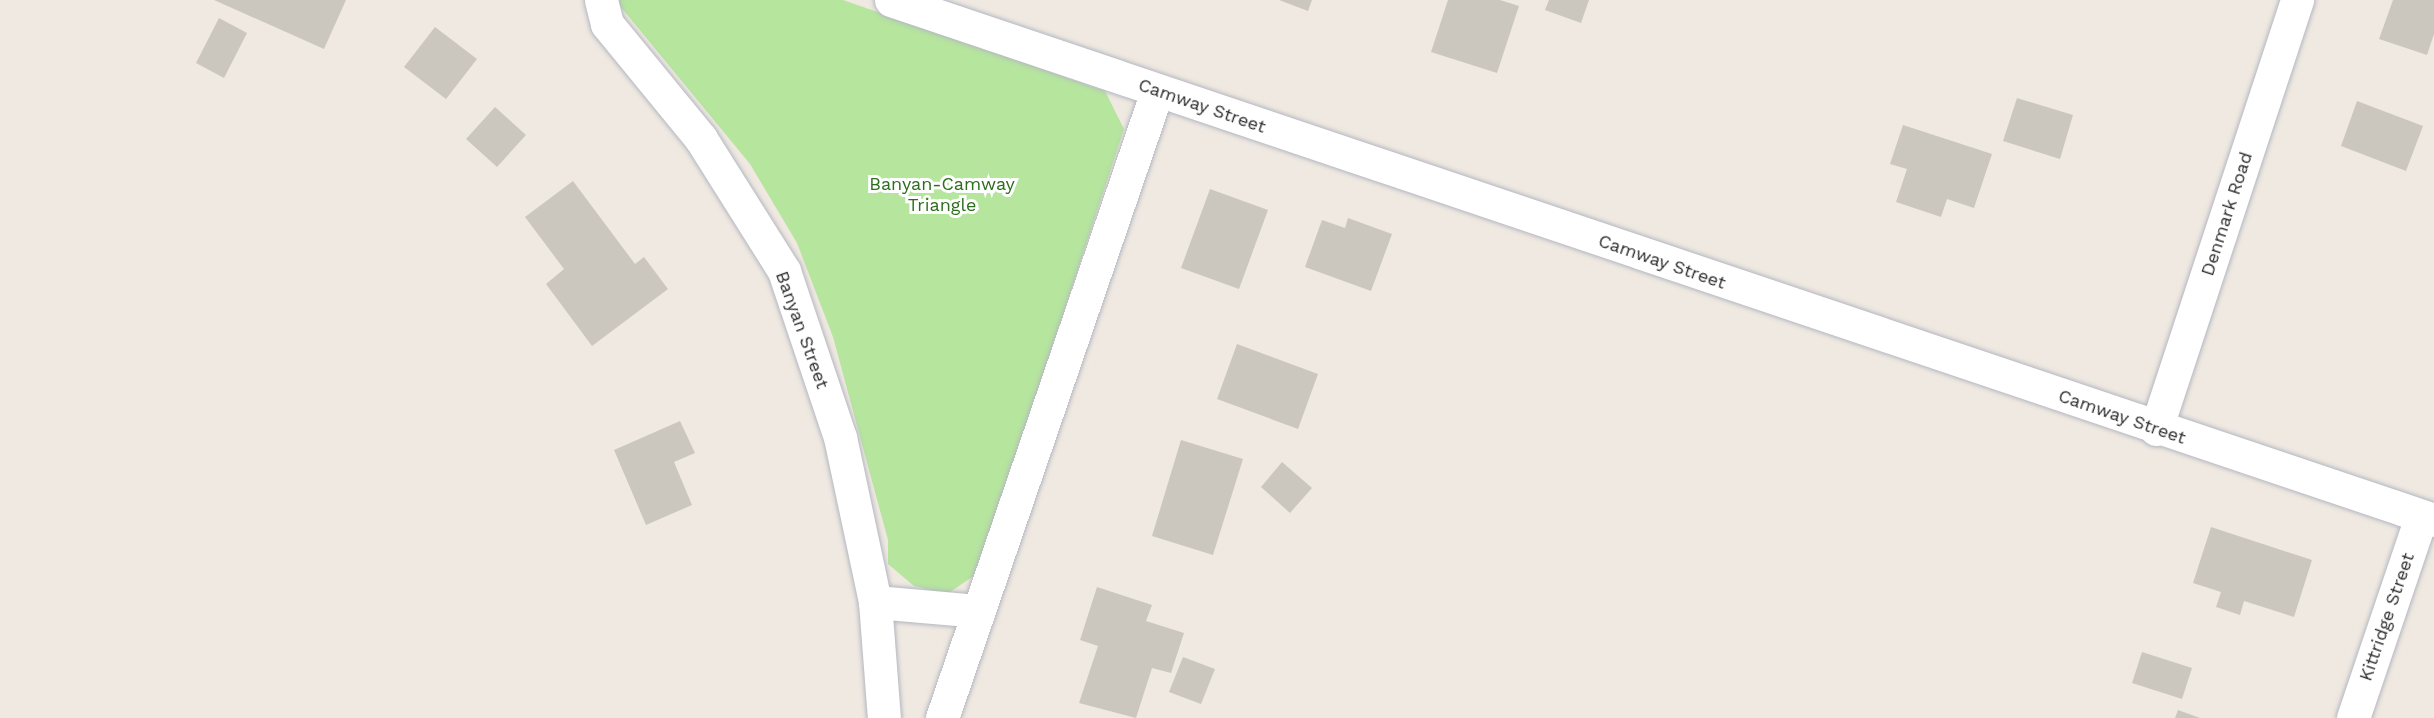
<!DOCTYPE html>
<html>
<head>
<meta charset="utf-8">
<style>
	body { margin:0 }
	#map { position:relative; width:2434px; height:718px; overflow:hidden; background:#efe9e1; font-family:"Work Sans",sans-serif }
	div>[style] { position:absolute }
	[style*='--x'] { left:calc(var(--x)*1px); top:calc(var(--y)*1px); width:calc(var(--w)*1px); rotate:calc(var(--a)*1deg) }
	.green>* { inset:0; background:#b6e59e }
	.building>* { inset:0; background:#cbc7bf }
	.roads { filter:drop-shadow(0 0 2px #b4b7c1) drop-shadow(0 0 2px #b4b7c1) }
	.minor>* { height:33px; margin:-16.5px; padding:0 16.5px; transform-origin:16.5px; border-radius:16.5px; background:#fff }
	span { translate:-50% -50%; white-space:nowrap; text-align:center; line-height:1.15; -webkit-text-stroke:6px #fff; paint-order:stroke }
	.street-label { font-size:18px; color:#2e2e2e }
	.park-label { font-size:18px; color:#2c6e1b }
</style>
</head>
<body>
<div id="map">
	<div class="green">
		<i style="clip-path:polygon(615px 0,843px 0,1105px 91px,1124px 129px,978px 573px,947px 594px,914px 586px,888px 564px,888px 540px,833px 337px,797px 243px,750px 164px)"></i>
	</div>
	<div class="building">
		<i style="clip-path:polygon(214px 0,346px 0,324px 49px)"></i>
		<i style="clip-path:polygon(1279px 0,1312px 0,1308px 11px)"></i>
		<i style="clip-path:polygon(1448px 0,1500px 0,1519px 6px,1497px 73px,1431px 52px)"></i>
		<i style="clip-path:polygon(1549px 0,1589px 0,1581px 23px,1545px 10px)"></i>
		<i style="clip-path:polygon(2393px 0,2434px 0,2434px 34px,2427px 55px,2379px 39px)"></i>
		<i style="clip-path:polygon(219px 18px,247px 33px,224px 78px,196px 63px)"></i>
		<i style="clip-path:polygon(435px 27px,477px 59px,446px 99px,404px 67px)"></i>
		<i style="clip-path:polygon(2017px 98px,2073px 115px,2060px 159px,2003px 141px)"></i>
		<i style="clip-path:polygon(2357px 101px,2423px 126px,2406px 171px,2341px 146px)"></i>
		<i style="clip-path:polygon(495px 107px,526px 135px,497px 167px,466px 139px)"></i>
		<i style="clip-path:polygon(1903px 125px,1992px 154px,1974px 208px,1947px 199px,1941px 217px,1896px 202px,1907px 169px,1890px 164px)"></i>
		<i style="clip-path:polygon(573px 181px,635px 264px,644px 257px,668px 289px,592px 346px,546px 284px,564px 269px,525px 217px)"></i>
		<i style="clip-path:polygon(1210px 189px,1268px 210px,1239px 289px,1181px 268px)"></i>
		<i style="clip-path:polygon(1348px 218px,1392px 234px,1371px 291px,1305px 267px,1322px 220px,1345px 228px)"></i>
		<i style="clip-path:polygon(1237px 344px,1318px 374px,1298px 429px,1217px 399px)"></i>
		<i style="clip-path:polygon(680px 421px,695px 453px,674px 462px,692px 505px,646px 525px,614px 450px)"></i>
		<i style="clip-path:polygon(1181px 440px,1243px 459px,1213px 555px,1152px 536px)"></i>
		<i style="clip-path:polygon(1282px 462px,1312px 488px,1290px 513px,1261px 487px)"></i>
		<i style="clip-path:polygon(2211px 527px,2312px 560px,2294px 617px,2244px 601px,2240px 615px,2216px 607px,2221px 592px,2193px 583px)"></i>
		<i style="clip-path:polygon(1097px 587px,1152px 605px,1146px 621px,1184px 633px,1171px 673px,1152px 668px,1136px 718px,1079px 703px,1098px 646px,1080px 640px)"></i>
		<i style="clip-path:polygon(2142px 652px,2192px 668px,2182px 699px,2132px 683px)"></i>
		<i style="clip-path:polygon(1183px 657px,1215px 669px,1201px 704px,1169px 692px)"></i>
		<i style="clip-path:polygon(2178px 710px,2200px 718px,2175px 718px)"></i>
	</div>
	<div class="roads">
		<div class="minor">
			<i style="--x:601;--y:0;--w:25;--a:76"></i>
			<i style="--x:607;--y:24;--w:149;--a:50.7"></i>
			<i style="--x:701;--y:139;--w:156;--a:57.8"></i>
			<i style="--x:784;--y:271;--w:175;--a:71.4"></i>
			<i style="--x:840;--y:437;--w:169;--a:78"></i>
			<i style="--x:875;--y:602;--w:116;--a:85.6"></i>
			<i style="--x:891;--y:0;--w:1628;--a:18.62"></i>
			<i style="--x:2156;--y:429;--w:452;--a:-71.8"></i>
			<i style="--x:875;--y:602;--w:103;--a:5"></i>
			<i style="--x:942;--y:718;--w:663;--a:-71.07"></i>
			<i style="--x:2353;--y:718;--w:212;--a:-71.3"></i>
		</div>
	</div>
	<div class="street-label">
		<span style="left:1202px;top:106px;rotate:19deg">Camway Street</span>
		<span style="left:2227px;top:214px;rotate:-72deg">Denmark Road</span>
		<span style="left:1662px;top:262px;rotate:19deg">Camway Street</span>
		<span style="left:802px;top:330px;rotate:70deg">Banyan Street</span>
		<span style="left:2122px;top:417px;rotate:19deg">Camway Street</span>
		<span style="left:2387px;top:617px;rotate:-71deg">Kittridge Street</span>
	</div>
	<div class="park-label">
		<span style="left:942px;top:195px">Banyan-Camway<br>Triangle</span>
	</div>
</div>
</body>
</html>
